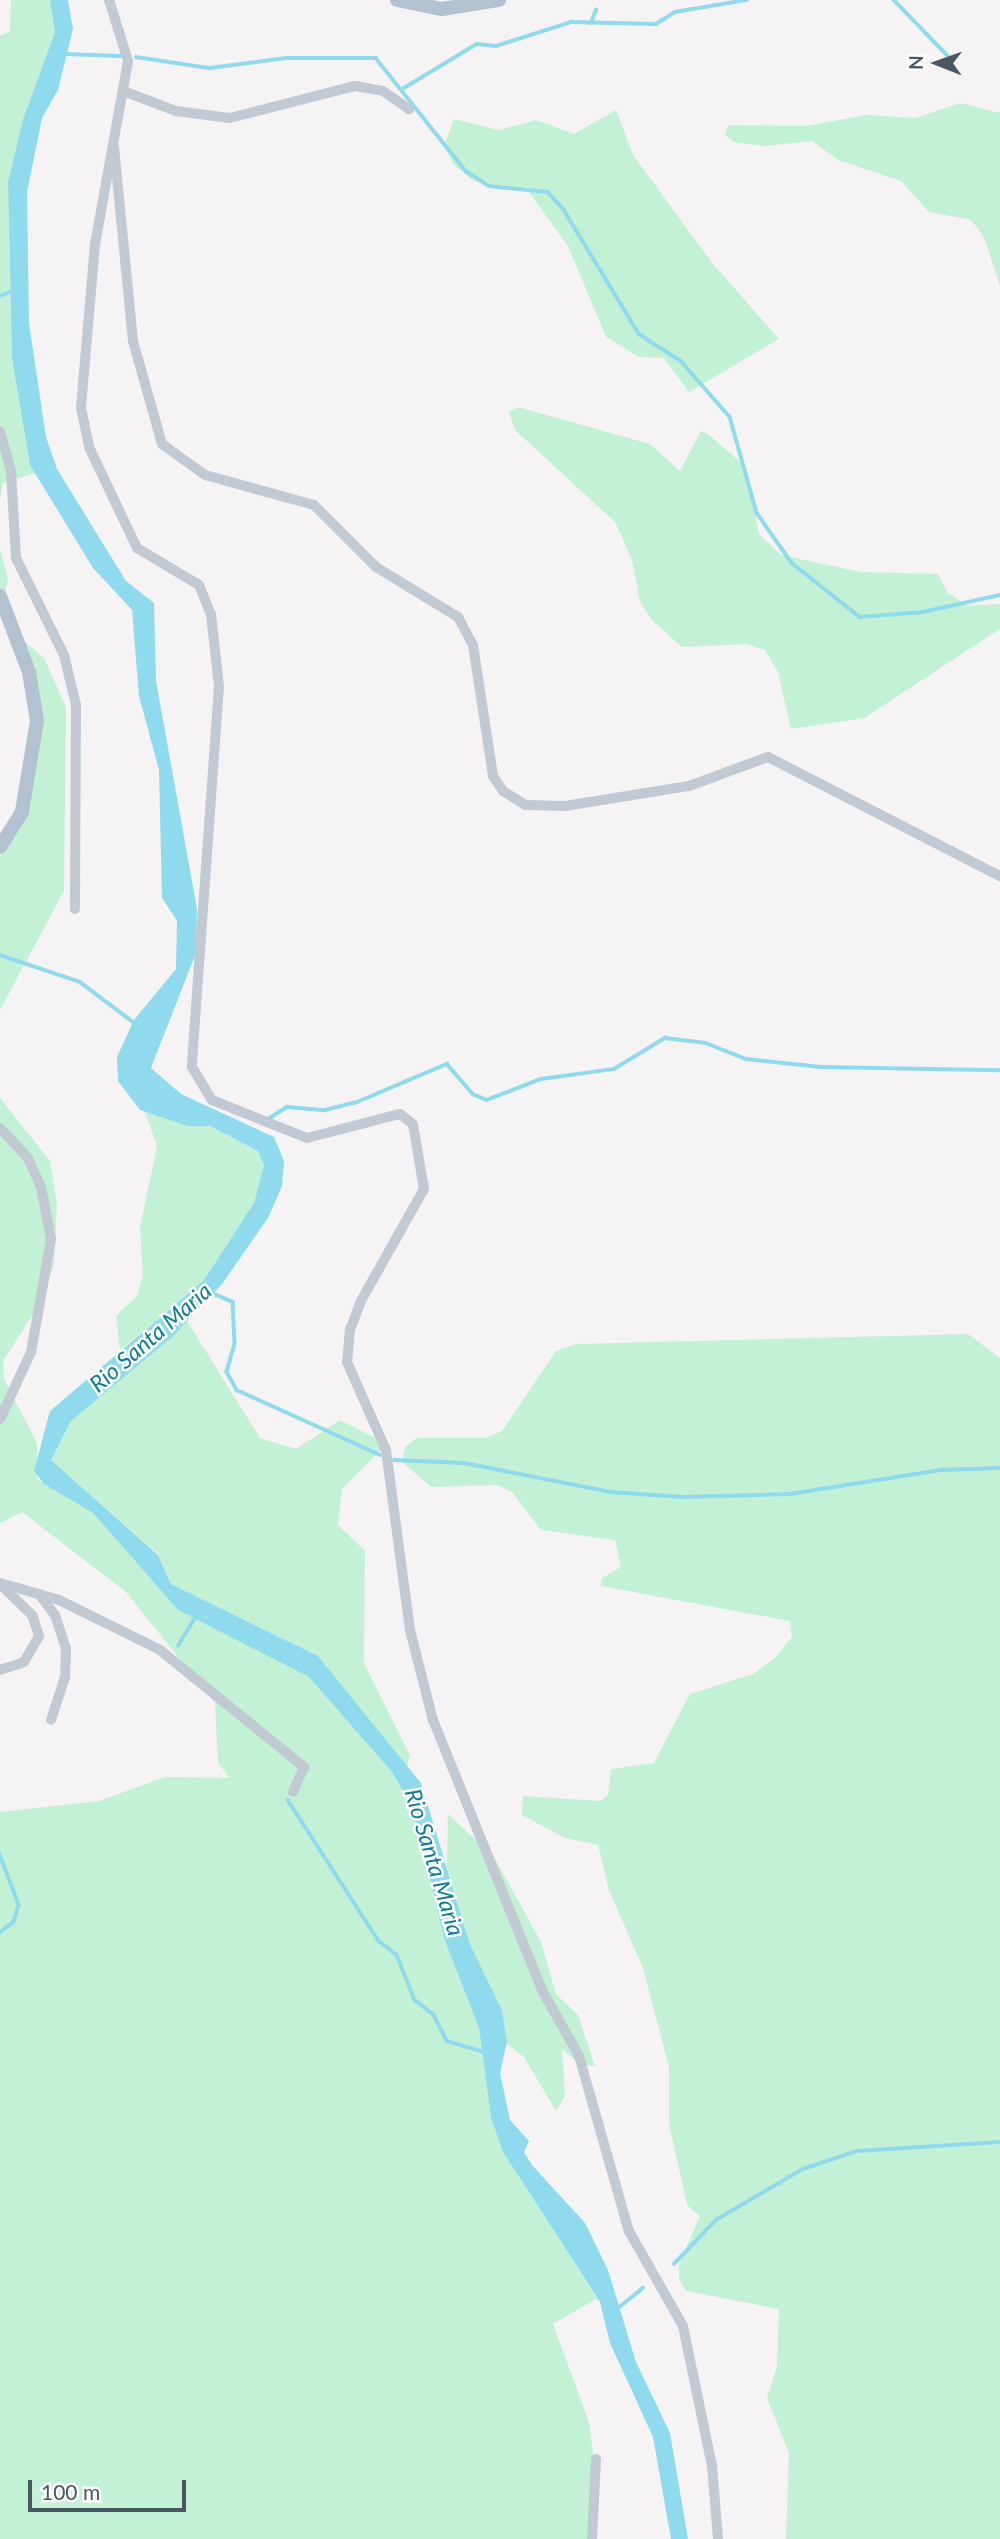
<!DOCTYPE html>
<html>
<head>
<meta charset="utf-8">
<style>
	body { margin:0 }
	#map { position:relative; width:1000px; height:2539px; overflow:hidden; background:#f5f3f3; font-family:Lato,sans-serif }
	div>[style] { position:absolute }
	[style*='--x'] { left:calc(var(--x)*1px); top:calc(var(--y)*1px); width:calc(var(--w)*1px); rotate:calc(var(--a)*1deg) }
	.green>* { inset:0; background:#c3f1d5 }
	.water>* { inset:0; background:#90daee }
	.stream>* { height:3.5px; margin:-1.75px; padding:0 1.75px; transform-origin:1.75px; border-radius:1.75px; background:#90daee }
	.minor>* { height:10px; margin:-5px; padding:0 5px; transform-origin:5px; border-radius:5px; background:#c1cad2 }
	.major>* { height:14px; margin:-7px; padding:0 7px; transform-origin:7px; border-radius:7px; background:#b3c2d1 }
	span { translate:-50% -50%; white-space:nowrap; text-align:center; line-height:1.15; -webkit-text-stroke:5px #fff; paint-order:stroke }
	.water-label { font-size:23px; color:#0c7c9b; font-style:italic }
	.north { position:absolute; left:902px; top:28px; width:70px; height:70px; -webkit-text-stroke:5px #fff; paint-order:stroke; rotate:271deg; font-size:19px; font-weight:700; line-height:28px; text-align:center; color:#4a5661 }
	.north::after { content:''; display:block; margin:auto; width:24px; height:32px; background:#4a5661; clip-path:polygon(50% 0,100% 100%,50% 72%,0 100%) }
	.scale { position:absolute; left:28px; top:2480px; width:158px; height:32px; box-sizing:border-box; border:4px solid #4a5661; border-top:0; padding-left:9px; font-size:21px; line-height:24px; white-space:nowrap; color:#4a5661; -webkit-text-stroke:5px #fff; paint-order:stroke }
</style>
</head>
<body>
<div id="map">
	<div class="green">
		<i style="clip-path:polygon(11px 0,50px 0,56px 29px,23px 119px,8px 182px,12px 358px,35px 473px,3px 483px,0 498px,0 36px,10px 31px)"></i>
		<i style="clip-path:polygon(960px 103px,1000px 113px,1000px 286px,984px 237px,971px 220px,929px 212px,901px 181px,838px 160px,812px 141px,765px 146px,733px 142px,725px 135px,728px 125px,806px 126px,867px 115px,915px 118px)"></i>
		<i style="clip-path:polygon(616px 110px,633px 155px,713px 264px,779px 339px,689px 392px,664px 358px,639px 357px,606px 337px,568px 246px,528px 191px,474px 181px,453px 164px,444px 146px,454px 119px,499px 130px,536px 120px,574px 134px)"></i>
		<i style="clip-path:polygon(518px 407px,650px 444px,680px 471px,701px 431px,709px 435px,746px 467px,759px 534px,781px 555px,861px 572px,938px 574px,948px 593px,969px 606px,1000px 604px,1000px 629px,864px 718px,791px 729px,778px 672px,765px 650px,747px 644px,682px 647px,652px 620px,640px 602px,632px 560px,615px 522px,515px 430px,509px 412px)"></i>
		<i style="clip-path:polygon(0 548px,8px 580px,3px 601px,25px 642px,44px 658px,66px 707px,64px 891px,0 1010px,0 856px,30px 801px,41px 732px,0 607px)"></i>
		<i style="clip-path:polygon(0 1098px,50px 1161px,57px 1204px,54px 1265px,41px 1302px,3px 1361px,4px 1379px,37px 1443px,37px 1479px,93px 1513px,178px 1610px,310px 1677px,392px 1772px,411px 1804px,445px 1941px,479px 2028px,491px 2118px,503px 2152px,600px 2303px,596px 2299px,553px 2324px,589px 2422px,594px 2462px,587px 2539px,0 2539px,0 1812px,99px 1801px,165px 1777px,230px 1778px,218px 1763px,215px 1703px,126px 1592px,22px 1512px,0 1523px)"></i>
		<i style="clip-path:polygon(145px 1112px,210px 1126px,258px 1151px,264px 1165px,254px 1203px,204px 1280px,120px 1350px,116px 1316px,137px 1296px,143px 1275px,140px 1228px,157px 1146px)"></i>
		<i style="clip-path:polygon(187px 1321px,260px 1438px,296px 1449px,340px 1420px,387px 1444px,342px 1489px,338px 1525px,365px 1551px,364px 1663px,410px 1756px,407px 1766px,318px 1656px,171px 1584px,158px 1554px,51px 1460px,71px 1421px)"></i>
		<i style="clip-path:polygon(968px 1334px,1000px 1358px,1000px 2539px,786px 2539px,789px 2453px,767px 2398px,777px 2366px,779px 2309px,686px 2291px,679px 2279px,679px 2264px,700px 2216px,687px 2205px,669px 2124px,669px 2067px,643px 1968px,609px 1890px,598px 1845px,565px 1838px,522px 1815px,523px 1796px,601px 1801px,608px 1795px,611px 1769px,654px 1763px,690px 1694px,753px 1674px,775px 1658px,792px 1637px,790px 1621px,601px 1586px,602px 1578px,621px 1567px,615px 1540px,541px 1530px,512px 1492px,497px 1485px,431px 1487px,402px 1462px,405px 1447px,417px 1438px,485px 1438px,502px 1431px,556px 1351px,576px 1344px)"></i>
		<i style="clip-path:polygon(448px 1814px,494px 1857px,541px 1942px,556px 1994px,578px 2015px,595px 2066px,581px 2065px,562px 2049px,565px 2096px,556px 2111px,524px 2057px,507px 2044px,502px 2010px,470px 1944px,447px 1866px)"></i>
	</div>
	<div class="water">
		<i style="clip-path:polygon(50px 0,68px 0,73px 29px,58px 90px,42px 118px,27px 192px,29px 323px,46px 437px,57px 469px,126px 581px,154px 603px,156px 681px,197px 909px,196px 953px,151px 1068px,181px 1094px,274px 1137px,284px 1161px,282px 1186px,268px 1218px,222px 1284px,171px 1338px,71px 1421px,51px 1460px,158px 1555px,171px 1584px,318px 1656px,421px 1783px,470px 1944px,502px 2010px,507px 2042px,500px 2073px,510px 2120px,529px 2141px,524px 2152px,532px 2165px,585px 2223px,608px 2270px,636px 2362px,670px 2433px,688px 2539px,671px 2539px,653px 2437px,610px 2343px,600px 2302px,503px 2152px,491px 2118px,479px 2028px,445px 1941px,411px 1804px,392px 1772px,309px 1677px,178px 1610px,93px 1513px,44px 1484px,34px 1471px,50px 1411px,204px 1280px,254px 1203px,264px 1165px,258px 1151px,210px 1126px,188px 1126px,140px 1110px,118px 1081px,117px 1057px,134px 1020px,176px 969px,177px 921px,162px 898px,159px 770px,139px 696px,132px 610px,93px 568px,30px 465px,12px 358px,8px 182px,23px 119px,55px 32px)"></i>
	</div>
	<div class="stream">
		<i style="--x:894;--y:0;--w:79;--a:46"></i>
		<i style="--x:591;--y:23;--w:14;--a:-69"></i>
		<i style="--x:66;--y:54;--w:54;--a:2.1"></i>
		<i style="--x:136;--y:57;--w:75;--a:8.5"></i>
		<i style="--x:210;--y:68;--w:77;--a:-7.5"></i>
		<i style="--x:286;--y:58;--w:90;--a:0"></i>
		<i style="--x:376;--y:58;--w:144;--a:51.5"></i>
		<i style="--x:466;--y:171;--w:27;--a:33"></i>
		<i style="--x:489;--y:186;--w:59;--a:5.8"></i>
		<i style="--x:548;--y:192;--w:24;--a:48"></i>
		<i style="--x:564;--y:210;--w:145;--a:58.8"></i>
		<i style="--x:639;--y:334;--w:50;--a:32.7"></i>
		<i style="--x:681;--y:361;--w:74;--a:48.8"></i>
		<i style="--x:730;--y:417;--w:100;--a:74.3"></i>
		<i style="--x:757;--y:513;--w:61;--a:55"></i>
		<i style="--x:792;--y:563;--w:87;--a:38.5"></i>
		<i style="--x:860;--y:617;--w:63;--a:-4.5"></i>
		<i style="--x:923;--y:612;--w:79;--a:-12.4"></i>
		<i style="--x:404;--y:88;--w:85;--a:-31.1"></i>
		<i style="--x:477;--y:44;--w:19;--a:6"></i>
		<i style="--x:496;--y:46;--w:79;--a:-17.7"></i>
		<i style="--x:571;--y:22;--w:85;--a:1.3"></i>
		<i style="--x:656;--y:24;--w:22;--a:-32"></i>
		<i style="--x:675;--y:12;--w:73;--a:-9.5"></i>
		<i style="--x:0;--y:296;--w:12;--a:-20"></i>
		<i style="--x:0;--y:955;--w:84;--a:18.6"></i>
		<i style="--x:80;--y:982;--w:70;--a:36.9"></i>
		<i style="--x:268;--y:1119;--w:22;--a:-32"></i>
		<i style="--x:287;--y:1107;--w:38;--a:5"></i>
		<i style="--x:325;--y:1110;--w:33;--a:-14"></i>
		<i style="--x:357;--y:1102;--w:98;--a:-22.9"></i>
		<i style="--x:447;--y:1064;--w:40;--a:49"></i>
		<i style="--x:473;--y:1094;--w:15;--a:23"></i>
		<i style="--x:487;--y:1100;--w:58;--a:-21.3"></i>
		<i style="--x:541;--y:1079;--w:74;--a:-7.8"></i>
		<i style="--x:614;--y:1069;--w:60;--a:-31.3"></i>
		<i style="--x:665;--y:1038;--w:41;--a:7"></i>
		<i style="--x:706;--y:1043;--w:43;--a:21.8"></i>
		<i style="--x:746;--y:1059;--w:75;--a:6.1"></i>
		<i style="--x:821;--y:1067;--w:179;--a:1"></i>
		<i style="--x:212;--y:1293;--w:23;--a:23"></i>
		<i style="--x:233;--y:1302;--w:42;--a:87.3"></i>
		<i style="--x:235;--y:1344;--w:29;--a:106"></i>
		<i style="--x:227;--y:1372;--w:21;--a:61"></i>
		<i style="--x:237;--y:1390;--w:157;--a:24.4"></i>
		<i style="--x:394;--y:1460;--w:70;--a:2.5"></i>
		<i style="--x:464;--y:1463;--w:149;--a:11.2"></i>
		<i style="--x:610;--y:1492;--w:73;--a:3.9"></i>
		<i style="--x:683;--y:1497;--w:107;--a:-1.6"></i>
		<i style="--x:790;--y:1494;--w:154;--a:-9"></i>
		<i style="--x:942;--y:1470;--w:58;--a:-2"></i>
		<i style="--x:178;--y:1646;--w:33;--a:-59"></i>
		<i style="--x:288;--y:1800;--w:168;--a:57.2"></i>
		<i style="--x:379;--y:1941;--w:23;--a:38"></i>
		<i style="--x:397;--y:1955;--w:48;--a:68.2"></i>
		<i style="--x:415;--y:2000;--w:24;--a:38"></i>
		<i style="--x:434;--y:2015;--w:29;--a:63"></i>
		<i style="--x:447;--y:2041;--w:43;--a:16.3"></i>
		<i style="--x:0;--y:1854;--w:54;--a:69.6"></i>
		<i style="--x:19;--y:1905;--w:18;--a:106"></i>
		<i style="--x:14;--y:1922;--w:18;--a:142"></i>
		<i style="--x:674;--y:2264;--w:61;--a:-46.3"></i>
		<i style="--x:716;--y:2220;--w:101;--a:-30.4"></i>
		<i style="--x:803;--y:2169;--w:57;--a:-18.4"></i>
		<i style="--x:857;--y:2151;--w:143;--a:-3.6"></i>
		<i style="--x:617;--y:2309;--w:33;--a:-39"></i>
	</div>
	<div class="minor">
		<i style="--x:109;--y:0;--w:64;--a:72.7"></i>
		<i style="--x:128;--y:61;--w:186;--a:100.2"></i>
		<i style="--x:95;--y:244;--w:165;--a:94.9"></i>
		<i style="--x:81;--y:408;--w:40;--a:78"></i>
		<i style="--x:89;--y:447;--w:112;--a:64.6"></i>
		<i style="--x:137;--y:548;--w:72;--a:30.8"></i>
		<i style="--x:199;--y:585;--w:31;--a:68"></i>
		<i style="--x:211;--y:614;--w:72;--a:83.7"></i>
		<i style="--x:219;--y:686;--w:382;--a:94.1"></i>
		<i style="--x:192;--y:1067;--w:39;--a:59"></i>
		<i style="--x:212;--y:1100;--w:102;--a:21.8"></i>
		<i style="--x:307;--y:1138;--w:96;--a:-14.5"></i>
		<i style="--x:400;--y:1114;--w:16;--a:38"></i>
		<i style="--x:413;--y:1124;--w:66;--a:80.4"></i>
		<i style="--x:424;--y:1189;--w:129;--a:119.4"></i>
		<i style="--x:361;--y:1301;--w:30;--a:111"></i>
		<i style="--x:350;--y:1329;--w:33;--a:95"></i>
		<i style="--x:347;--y:1362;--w:96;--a:66.1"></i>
		<i style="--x:386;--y:1450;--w:182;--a:82.4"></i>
		<i style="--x:410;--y:1630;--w:93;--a:75.7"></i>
		<i style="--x:433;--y:1720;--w:293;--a:68"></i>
		<i style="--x:543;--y:1992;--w:73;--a:60.6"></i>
		<i style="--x:579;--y:2056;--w:182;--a:74.1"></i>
		<i style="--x:629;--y:2231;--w:109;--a:60.4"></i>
		<i style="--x:683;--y:2326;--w:143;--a:78.3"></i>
		<i style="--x:712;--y:2466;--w:73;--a:85.3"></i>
		<i style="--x:126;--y:92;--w:53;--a:20.8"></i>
		<i style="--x:176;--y:111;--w:54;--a:7.4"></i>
		<i style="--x:230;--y:118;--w:129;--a:-14.4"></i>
		<i style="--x:355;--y:86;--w:28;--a:10"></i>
		<i style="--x:383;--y:91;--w:32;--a:35"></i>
		<i style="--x:114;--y:147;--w:195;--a:84.4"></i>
		<i style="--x:133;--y:341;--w:107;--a:74.3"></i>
		<i style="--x:162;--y:444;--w:53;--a:35.8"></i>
		<i style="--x:205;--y:475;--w:113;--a:15.4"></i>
		<i style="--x:314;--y:505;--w:88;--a:45"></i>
		<i style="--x:376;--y:567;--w:96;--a:31.4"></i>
		<i style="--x:458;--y:617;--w:32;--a:62"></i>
		<i style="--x:473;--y:645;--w:133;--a:81.3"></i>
		<i style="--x:493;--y:776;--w:18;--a:56"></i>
		<i style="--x:503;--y:791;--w:26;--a:32"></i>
		<i style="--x:525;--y:805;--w:40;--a:1.4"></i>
		<i style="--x:565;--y:806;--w:126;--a:-9.2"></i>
		<i style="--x:689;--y:786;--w:84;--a:-20.2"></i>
		<i style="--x:768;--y:757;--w:261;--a:27.2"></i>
		<i style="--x:0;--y:431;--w:41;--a:74.6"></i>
		<i style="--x:11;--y:471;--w:87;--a:86.7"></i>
		<i style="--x:16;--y:558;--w:108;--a:63.7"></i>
		<i style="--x:64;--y:655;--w:51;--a:76.5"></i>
		<i style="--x:76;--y:705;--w:204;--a:90.3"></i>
		<i style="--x:0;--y:1128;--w:41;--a:47"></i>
		<i style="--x:28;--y:1158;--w:32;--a:66"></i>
		<i style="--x:41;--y:1187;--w:53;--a:79.1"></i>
		<i style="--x:51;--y:1239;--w:115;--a:100"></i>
		<i style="--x:31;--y:1352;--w:74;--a:114.8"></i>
		<i style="--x:0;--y:1583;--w:61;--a:16.1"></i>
		<i style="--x:59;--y:1600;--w:113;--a:26.3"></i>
		<i style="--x:160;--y:1650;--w:186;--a:39.1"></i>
		<i style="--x:304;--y:1767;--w:27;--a:114"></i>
		<i style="--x:39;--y:1594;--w:26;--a:53"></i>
		<i style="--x:55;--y:1615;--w:36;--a:72"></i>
		<i style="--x:66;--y:1649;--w:28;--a:92"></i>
		<i style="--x:65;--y:1677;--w:45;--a:108"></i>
		<i style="--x:0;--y:1670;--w:25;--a:-18"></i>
		<i style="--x:24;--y:1662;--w:30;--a:-60"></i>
		<i style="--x:39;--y:1636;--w:22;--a:-108"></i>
		<i style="--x:32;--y:1615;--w:45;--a:-135.9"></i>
		<i style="--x:592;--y:2539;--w:80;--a:-87.1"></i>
	</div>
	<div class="major">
		<i style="--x:397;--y:0;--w:46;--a:11.3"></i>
		<i style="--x:442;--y:9;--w:58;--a:-9"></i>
		<i style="--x:0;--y:596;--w:81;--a:69.1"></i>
		<i style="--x:29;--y:672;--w:50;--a:80.7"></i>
		<i style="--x:37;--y:721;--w:92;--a:99.4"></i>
		<i style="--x:22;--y:812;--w:41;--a:122.2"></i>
	</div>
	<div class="water-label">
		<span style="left:150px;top:1337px;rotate:-41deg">Rio Santa Maria</span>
		<span style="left:435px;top:1862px;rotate:73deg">Rio Santa Maria</span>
	</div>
	<div class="north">N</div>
	<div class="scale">100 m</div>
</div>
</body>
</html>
